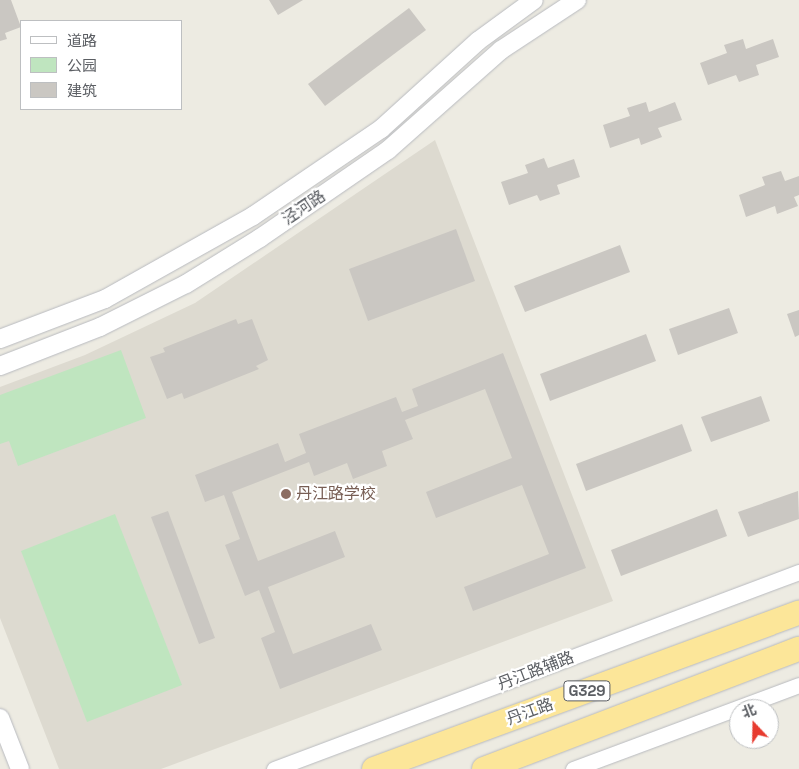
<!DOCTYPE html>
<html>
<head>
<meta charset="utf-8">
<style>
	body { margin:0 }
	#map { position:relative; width:799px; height:769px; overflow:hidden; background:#edebe2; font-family:"Space Grotesk","Noto Sans SC",sans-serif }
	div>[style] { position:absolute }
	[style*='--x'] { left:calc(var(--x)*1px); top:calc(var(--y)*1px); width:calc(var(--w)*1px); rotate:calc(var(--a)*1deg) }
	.education>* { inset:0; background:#dddad0 }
	.green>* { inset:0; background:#bfe5bf }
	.building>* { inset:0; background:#cac7c2 }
	.roads { filter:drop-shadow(0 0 1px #b8babf) drop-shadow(0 0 1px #b8babf) }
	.minor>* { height:15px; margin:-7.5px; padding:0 7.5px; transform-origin:7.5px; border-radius:7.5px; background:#fff }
	.tertiary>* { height:18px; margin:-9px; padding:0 9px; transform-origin:9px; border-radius:9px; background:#fff }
	.trunk>* { height:24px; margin:-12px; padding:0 12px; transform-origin:12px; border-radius:12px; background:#fce699 }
	.dots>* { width:14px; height:14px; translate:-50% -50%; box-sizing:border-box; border:2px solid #fff; border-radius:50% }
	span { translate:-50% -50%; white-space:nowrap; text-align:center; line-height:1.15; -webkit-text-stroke:4.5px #fff; paint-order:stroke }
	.shield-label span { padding:1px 4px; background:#fff; border:1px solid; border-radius:4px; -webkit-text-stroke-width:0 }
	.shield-label { font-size:15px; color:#5b5e63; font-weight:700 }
	.street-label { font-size:16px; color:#5b5e63 }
	.education-label { font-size:16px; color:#785e54 }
	.left { translate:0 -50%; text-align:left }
	.legend { position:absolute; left:20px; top:20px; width:162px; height:90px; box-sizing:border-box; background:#fff; border:1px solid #bdbfc1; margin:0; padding:6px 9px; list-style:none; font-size:15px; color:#5b5e63 }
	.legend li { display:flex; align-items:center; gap:10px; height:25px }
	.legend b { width:25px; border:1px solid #bdbfc1 }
	.north { position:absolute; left:729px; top:699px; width:50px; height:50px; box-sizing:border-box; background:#fff; border:1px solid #bdbfc1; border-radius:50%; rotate:339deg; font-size:14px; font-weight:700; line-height:20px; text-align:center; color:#5b5e63 }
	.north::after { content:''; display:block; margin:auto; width:18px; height:22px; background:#e73b2f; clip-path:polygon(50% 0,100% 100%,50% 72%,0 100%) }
</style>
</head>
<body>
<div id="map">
	<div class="education">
		<i style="clip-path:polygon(435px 140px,613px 601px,161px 769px,59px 769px,0 618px,0 387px,85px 355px,195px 303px)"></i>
	</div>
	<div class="green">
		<i style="clip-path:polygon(121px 350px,146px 418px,18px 466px,9px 441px,0 444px,0 395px)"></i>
		<i style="clip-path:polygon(115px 514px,182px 685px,87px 722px,21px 551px)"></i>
	</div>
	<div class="building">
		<i style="clip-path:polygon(0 0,11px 0,21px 27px,5px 33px,7px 39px,0 41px)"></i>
		<i style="clip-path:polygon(269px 0,303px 0,278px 15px)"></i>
		<i style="clip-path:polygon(409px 8px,426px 30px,325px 106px,308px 84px)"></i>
		<i style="clip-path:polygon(743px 39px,746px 49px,773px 39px,779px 57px,756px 65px,759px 75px,739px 82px,736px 75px,708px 85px,700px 63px,727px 53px,724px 45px)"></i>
		<i style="clip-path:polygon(646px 102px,649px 112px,675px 102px,682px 120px,658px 128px,662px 137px,641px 145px,639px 138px,610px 148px,603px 125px,630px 116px,627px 108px)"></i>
		<i style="clip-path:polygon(544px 158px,548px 168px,574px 159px,580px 177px,557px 185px,560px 194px,540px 201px,537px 195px,509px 205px,501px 182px,528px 173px,525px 165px)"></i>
		<i style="clip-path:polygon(781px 171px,785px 181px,799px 176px,799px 195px,794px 197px,798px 206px,777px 214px,775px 206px,746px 217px,739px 195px,765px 185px,762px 177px)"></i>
		<i style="clip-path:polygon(456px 229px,475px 281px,368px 321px,349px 269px)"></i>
		<i style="clip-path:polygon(620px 245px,630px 272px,525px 312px,514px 286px)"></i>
		<i style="clip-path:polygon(729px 308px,738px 333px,678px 355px,669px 329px)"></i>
		<i style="clip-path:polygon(799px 310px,799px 335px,795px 337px,787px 314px)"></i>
		<i style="clip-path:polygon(236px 319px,238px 324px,252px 319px,268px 360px,256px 366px,259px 369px,184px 399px,182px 393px,167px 399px,150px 357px,165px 352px,163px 348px)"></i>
		<i style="clip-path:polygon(646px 334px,656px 361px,550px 401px,540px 374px)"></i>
		<i style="clip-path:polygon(503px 353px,586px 568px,473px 611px,464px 587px,549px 554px,522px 485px,436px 518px,426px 492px,512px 458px,485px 389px,405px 420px,413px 439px,382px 451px,387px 466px,353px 479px,347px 463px,314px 476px,309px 462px,232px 492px,258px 561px,335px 531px,345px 557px,268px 587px,293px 654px,371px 624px,382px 650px,280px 689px,261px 638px,275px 632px,259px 590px,245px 596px,225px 545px,240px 539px,224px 495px,205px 502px,195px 475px,278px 443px,285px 462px,306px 453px,299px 434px,396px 397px,402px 412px,418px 406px,412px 389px)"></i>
		<i style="clip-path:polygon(761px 396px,770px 421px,711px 442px,701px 417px)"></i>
		<i style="clip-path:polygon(682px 424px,692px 451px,586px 491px,576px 464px)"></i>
		<i style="clip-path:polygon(798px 491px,799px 519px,748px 537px,738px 512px)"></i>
		<i style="clip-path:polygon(717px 509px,727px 536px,621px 576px,611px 550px)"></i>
		<i style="clip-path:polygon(168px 511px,215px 638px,199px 644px,151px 517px)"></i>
	</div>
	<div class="roads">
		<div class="minor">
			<i style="--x:274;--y:769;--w:561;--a:-20.57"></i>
			<i style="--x:573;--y:769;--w:241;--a:-20.4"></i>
		</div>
		<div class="tertiary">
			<i style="--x:0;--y:339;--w:112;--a:-20.9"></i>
			<i style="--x:105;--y:299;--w:170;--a:-29.3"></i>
			<i style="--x:253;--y:216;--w:155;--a:-34.2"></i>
			<i style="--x:381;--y:129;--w:131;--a:-42.2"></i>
			<i style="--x:478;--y:41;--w:69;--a:-36.2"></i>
			<i style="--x:0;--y:366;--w:107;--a:-21.3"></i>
			<i style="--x:100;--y:327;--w:96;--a:-26.6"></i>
			<i style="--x:186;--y:284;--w:87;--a:-31.9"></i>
			<i style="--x:260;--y:238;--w:155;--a:-34.5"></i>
			<i style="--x:388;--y:150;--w:151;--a:-41.5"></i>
			<i style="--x:501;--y:50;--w:91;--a:-33.3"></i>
			<i style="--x:0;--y:718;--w:55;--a:68.6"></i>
		</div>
		<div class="trunk">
			<i style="--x:374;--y:769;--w:453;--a:-20.2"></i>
			<i style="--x:484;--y:769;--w:337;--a:-20.9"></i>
		</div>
	</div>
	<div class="dots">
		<i style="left:286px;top:494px;background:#8d6e63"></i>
	</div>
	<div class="shield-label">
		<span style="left:587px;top:691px">G329</span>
	</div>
	<div class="street-label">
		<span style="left:304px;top:208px;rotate:-34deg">泾河路</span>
		<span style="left:536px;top:671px;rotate:-21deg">丹江路辅路</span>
		<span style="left:530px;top:712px;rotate:-20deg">丹江路</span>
	</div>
	<div class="education-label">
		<span class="left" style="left:296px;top:494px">丹江路学校</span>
	</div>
	<ul class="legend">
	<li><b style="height:6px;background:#fff"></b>道路</li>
	<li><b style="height:14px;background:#bfe5bf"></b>公园</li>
	<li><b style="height:14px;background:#cac7c2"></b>建筑</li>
	</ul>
	<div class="north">北</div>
</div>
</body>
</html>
